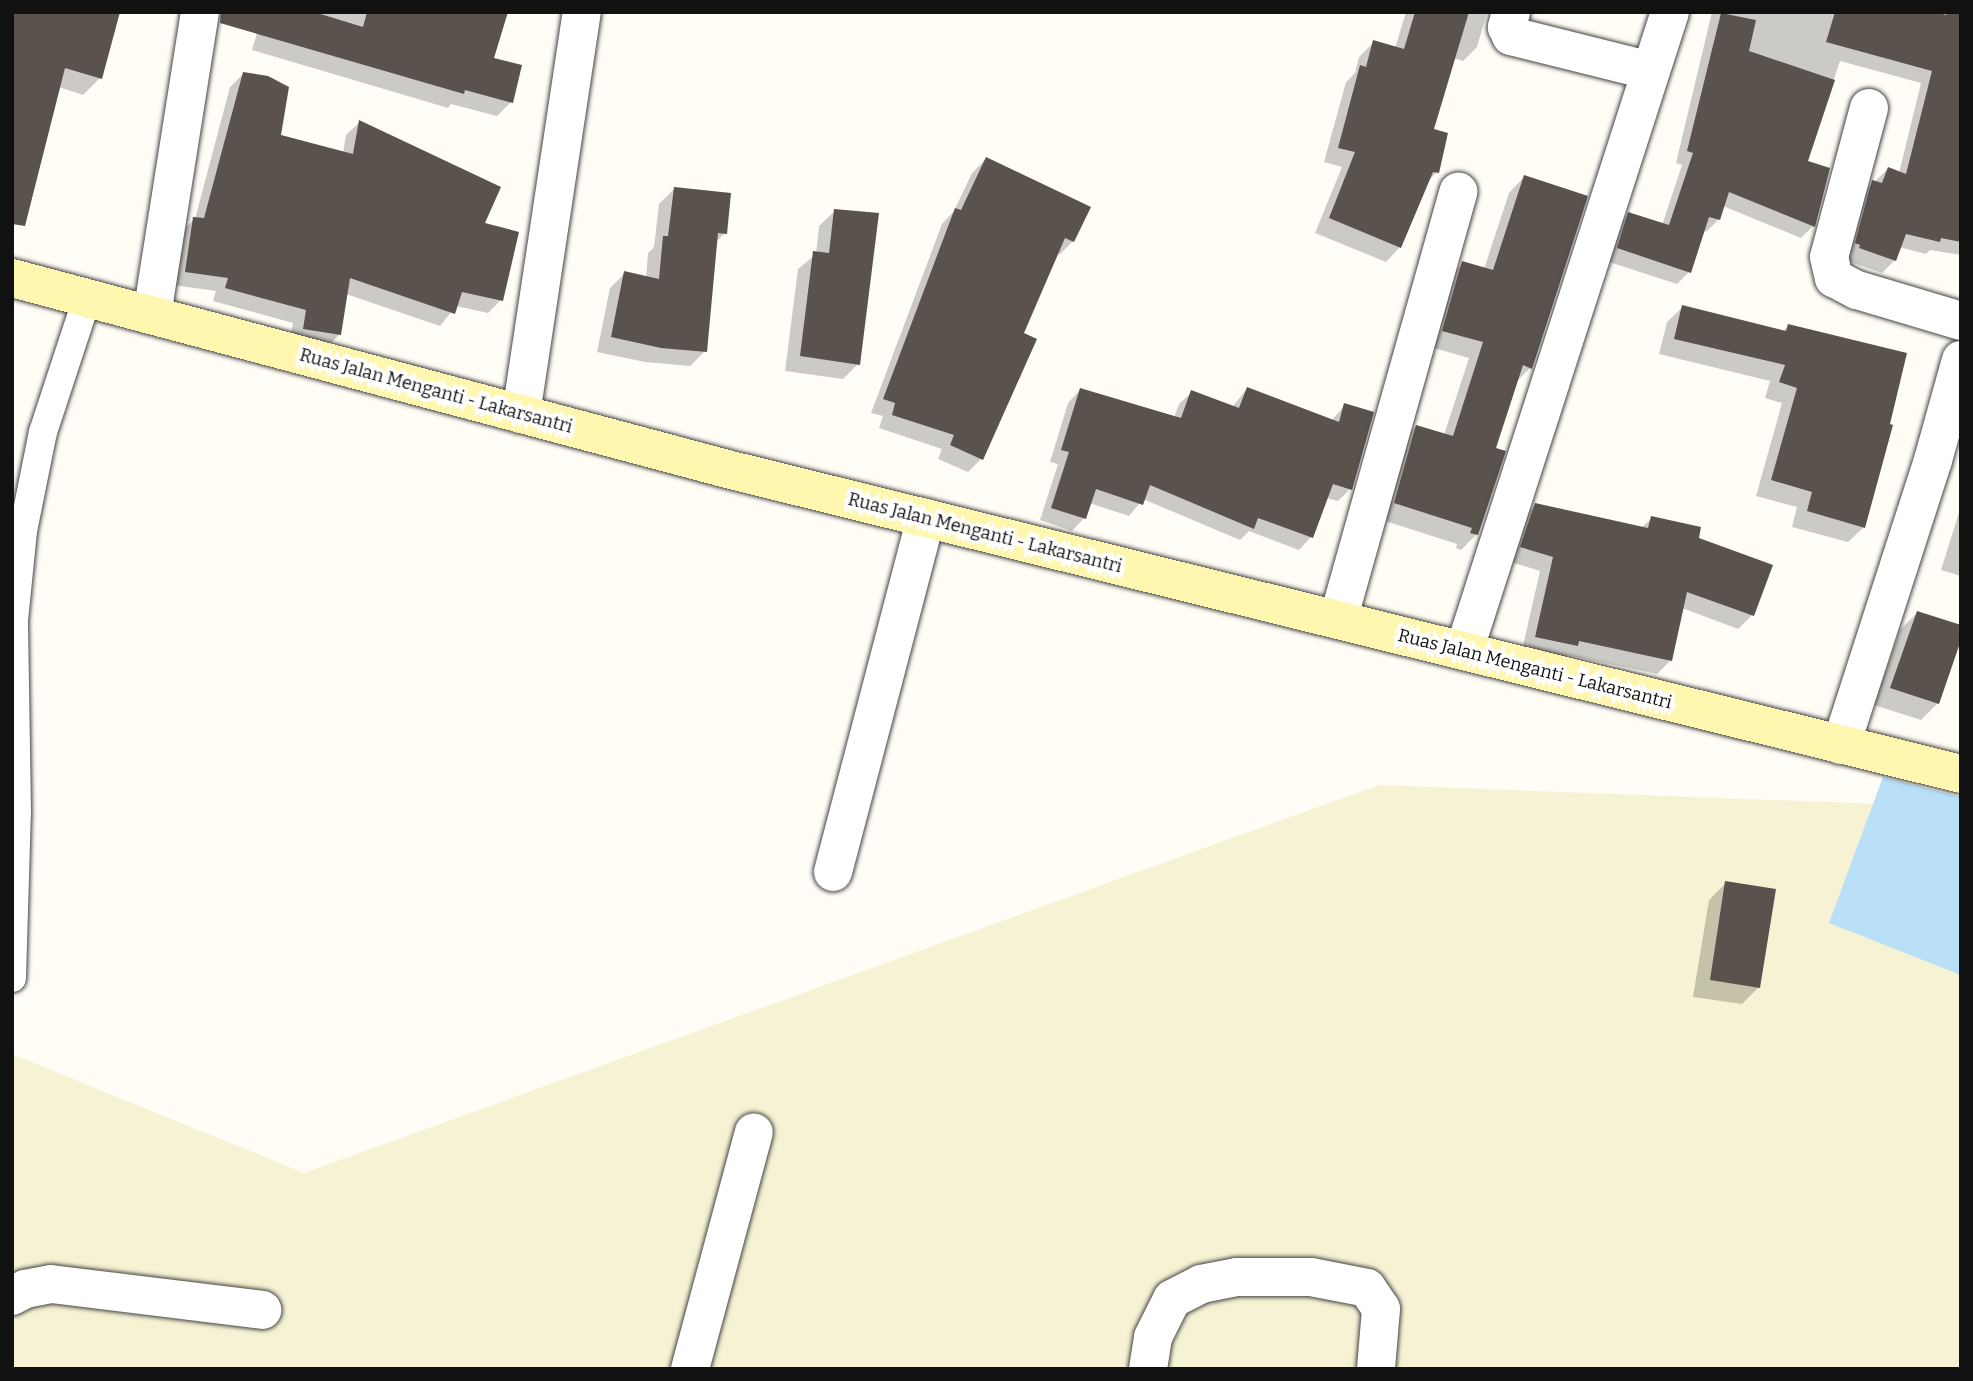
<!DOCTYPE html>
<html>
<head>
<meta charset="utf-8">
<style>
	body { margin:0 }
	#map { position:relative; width:1973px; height:1381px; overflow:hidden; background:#fffdf5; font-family:Bitter,serif }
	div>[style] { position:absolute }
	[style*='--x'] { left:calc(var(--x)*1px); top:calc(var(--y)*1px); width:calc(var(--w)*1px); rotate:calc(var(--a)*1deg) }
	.farmland>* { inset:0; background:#f6f3d4 }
	.water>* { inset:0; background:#b9e0f7 }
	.shadow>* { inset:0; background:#0003 }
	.building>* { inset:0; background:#5a524d }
	.roads { filter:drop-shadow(0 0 2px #444) drop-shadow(0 0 2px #444) }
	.lane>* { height:28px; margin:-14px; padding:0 14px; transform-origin:14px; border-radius:14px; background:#fff }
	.street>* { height:38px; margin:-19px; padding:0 19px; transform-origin:19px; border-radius:19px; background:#fff }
	.secondary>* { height:38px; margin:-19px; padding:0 19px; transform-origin:19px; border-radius:19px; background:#fff6b0 }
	span { translate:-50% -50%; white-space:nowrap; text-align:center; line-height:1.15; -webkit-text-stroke:7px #fff; paint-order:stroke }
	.street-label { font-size:18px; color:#111 }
	.frame { position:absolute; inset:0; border:14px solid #111; pointer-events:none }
</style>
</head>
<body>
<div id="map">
	<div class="farmland">
		<i style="clip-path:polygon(1379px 785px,1961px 807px,1961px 1369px,12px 1369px,12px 1054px,304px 1173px)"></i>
	</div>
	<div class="water">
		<i style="clip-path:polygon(1883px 777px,1961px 797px,1961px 975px,1829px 923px)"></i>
	</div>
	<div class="shadow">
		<i style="clip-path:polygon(12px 12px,100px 78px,83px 95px,59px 87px)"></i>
		<i style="clip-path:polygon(267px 12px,506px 12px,492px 59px,511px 102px,497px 116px,451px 104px,448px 108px,252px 50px,262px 17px)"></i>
		<i style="clip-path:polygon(1406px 12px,1487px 12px,1477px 47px,1463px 61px,1453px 58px,1432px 131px,1437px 172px,1427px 182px,1400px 247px,1386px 262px,1315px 233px,1342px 167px,1324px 162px,1346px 82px,1355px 73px,1359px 57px,1374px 42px,1395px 48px)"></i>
		<i style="clip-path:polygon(1712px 12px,1961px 12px,1961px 255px,1930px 250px,1926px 254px,1899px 247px,1895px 260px,1882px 273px,1848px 261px,1849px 257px,1844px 255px,1861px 194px,1888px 169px,1899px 173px,1921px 83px,1840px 61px,1806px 163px,1813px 226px,1801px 238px,1723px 206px,1719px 219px,1706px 232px,1703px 230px,1689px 272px,1677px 284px,1606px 261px,1617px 226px,1629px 214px,1662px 225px,1682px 165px,1676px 163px)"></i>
		<i style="clip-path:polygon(243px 74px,279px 136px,343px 153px,346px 135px,360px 122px,482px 225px,501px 300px,488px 313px,456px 306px,440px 326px,346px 294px,340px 334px,326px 348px,290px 342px,293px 323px,213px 301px,216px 291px,173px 285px,180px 232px,195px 219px,230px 87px)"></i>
		<i style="clip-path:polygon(986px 159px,1073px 241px,1059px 255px,1056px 253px,1021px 334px,981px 459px,968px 472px,938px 459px,942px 449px,879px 428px,883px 416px,871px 413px,942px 224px,954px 211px,972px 173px)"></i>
		<i style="clip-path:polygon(1524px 177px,1530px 368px,1516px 382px,1494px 449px,1477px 534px,1461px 550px,1456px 548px,1457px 544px,1379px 519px,1400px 442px,1416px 426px,1444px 435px,1469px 358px,1427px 346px,1447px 279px,1463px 263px,1484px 269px,1509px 193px)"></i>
		<i style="clip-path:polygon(674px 189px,725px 233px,715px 243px,705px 351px,690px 366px,645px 362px,597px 352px,610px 288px,625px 273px,646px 278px,648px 253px,654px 247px,659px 204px)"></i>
		<i style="clip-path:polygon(835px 211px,858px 364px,843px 379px,785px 371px,798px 269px,816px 254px,819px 226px)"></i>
		<i style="clip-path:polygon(1683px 307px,1783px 332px,1788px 326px,1888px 426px,1864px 527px,1848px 542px,1792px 527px,1797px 507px,1756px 496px,1782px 403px,1765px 398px,1770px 381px,1659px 354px,1667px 322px)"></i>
		<i style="clip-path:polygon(1247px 389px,1331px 421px,1345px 405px,1350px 489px,1338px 501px,1326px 498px,1311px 537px,1299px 550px,1249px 531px,1240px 540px,1143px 499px,1129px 516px,1089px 503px,1084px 518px,1072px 531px,1040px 520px,1058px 464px,1050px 462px,1068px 403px,1080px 390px,1174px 418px,1179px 404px,1192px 392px,1232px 407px)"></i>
		<i style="clip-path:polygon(1535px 505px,1641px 528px,1652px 518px,1697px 539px,1752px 615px,1738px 629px,1682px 608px,1671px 660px,1657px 674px,1567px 655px,1563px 659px,1522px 650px,1540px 571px,1508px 561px,1521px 519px)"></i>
		<i style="clip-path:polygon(1961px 506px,1961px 576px,1941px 570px)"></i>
		<i style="clip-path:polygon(1917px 613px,1938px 703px,1921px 720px,1874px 705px,1900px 630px)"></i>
		<i style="clip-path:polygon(1726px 883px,1759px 987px,1742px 1004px,1693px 997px,1709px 900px)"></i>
	</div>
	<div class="building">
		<i style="clip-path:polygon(12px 12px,120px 12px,102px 79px,65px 68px,25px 226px,12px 224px)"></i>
		<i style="clip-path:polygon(221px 12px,314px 12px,363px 27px,367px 12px,508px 12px,494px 58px,522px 65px,513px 103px,465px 90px,464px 94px,220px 23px)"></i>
		<i style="clip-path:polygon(1415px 12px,1469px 12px,1434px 129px,1448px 133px,1439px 173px,1433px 172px,1401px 248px,1329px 218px,1355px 152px,1338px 148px,1360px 65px,1366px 67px,1373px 40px,1404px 49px)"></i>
		<i style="clip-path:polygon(1835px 12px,1936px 12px,1946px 15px,1947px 12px,1961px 12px,1961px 242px,1941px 238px,1940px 242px,1906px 234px,1896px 261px,1859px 248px,1860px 245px,1855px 243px,1872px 180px,1882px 183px,1888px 167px,1906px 174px,1932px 71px,1826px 42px)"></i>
		<i style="clip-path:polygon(1721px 13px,1756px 20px,1749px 51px,1835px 80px,1808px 161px,1830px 168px,1815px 227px,1729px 192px,1720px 220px,1709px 217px,1691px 273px,1617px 248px,1628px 212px,1669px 225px,1693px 153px,1687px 151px)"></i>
		<i style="clip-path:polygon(243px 72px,268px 76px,289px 87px,281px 135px,353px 154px,359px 120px,501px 187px,485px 223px,519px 232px,503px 301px,462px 292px,455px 314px,350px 278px,341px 335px,303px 329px,306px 310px,225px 288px,228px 278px,185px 272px,193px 217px,204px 218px)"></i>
		<i style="clip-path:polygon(986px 157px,1091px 207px,1074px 242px,1065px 238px,1024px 333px,1037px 339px,983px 460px,950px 445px,954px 435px,892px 415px,895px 403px,883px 399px,955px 208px,961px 210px)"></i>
		<i style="clip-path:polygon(1524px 175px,1588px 196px,1532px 369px,1523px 365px,1496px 448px,1506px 451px,1478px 535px,1470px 533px,1472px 528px,1394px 503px,1416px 425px,1453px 436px,1483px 342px,1442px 331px,1462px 261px,1493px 270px)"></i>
		<i style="clip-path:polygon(674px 187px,731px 193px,727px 234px,718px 233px,707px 352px,661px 348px,611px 337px,624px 271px,659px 279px,663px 236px,668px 236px)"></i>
		<i style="clip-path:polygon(834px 209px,879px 213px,860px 365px,800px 356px,813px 251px,829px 253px)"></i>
		<i style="clip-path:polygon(1682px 305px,1786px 331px,1788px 324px,1907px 353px,1890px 424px,1893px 425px,1865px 528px,1807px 511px,1812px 492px,1771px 480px,1797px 388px,1779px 382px,1785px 365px,1674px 339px)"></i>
		<i style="clip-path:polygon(1247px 387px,1339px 422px,1344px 403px,1374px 412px,1352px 490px,1333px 484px,1313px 538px,1258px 518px,1254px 529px,1150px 485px,1143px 505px,1096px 489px,1086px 519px,1051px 508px,1069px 452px,1061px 450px,1080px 388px,1181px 418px,1191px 390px,1239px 408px)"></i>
		<i style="clip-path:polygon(1535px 503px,1648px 528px,1651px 516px,1701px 527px,1699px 538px,1773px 565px,1754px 616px,1687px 592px,1672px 661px,1579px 641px,1578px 646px,1535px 637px,1553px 557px,1520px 547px)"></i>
		<i style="clip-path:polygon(1917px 611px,1961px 625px,1961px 640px,1939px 704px,1890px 688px)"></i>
		<i style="clip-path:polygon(1725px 881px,1776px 889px,1760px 988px,1710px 980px)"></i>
	</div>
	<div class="roads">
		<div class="lane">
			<i style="--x:12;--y:978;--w:165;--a:-88.3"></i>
			<i style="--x:17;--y:813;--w:193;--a:-90.9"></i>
			<i style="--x:14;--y:620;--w:89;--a:-84.2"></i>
			<i style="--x:23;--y:531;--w:101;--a:-78.6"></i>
			<i style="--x:43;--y:432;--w:141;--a:-71.8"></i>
		</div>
		<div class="street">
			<i style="--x:1511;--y:12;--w:16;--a:105"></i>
			<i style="--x:1507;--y:27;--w:10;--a:66"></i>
			<i style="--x:1511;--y:36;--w:144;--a:14"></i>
			<i style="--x:1869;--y:108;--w:154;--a:105"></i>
			<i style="--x:1829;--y:257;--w:22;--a:77"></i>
			<i style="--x:1834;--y:278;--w:26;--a:28"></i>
			<i style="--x:1857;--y:290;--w:109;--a:16.6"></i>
			<i style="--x:152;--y:315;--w:307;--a:-81"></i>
			<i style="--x:521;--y:414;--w:407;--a:-81.4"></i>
			<i style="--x:1338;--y:620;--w:445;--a:-74.3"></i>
			<i style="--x:1464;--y:651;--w:671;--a:-72.13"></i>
			<i style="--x:1841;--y:745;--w:299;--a:-72.1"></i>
			<i style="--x:1933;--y:460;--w:104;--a:-74.4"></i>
			<i style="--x:833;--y:872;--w:366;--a:-75.3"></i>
			<i style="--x:12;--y:1296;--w:15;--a:-28"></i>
			<i style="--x:25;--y:1289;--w:26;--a:-11"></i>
			<i style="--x:51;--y:1284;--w:213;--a:7"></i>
			<i style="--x:690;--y:1369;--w:245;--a:-74.9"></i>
			<i style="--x:1148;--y:1369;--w:32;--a:-81"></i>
			<i style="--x:1153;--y:1337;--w:42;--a:-63.4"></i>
			<i style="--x:1172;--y:1299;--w:33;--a:-27"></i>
			<i style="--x:1201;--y:1284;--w:37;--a:-11"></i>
			<i style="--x:1237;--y:1277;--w:74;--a:0"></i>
			<i style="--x:1311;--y:1277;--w:57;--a:11.1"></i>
			<i style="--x:1367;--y:1288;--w:25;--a:56"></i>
			<i style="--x:1381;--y:1309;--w:60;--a:94.8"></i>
		</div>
		<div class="secondary">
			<i style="--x:12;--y:278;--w:744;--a:14.95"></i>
			<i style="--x:731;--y:470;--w:1267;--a:13.88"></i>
		</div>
	</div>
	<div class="street-label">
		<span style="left:436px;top:391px;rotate:15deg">Ruas Jalan Menganti - Lakarsantri</span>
		<span style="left:985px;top:533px;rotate:14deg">Ruas Jalan Menganti - Lakarsantri</span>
		<span style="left:1535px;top:669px;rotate:14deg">Ruas Jalan Menganti - Lakarsantri</span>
	</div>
	<div class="frame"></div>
</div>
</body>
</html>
